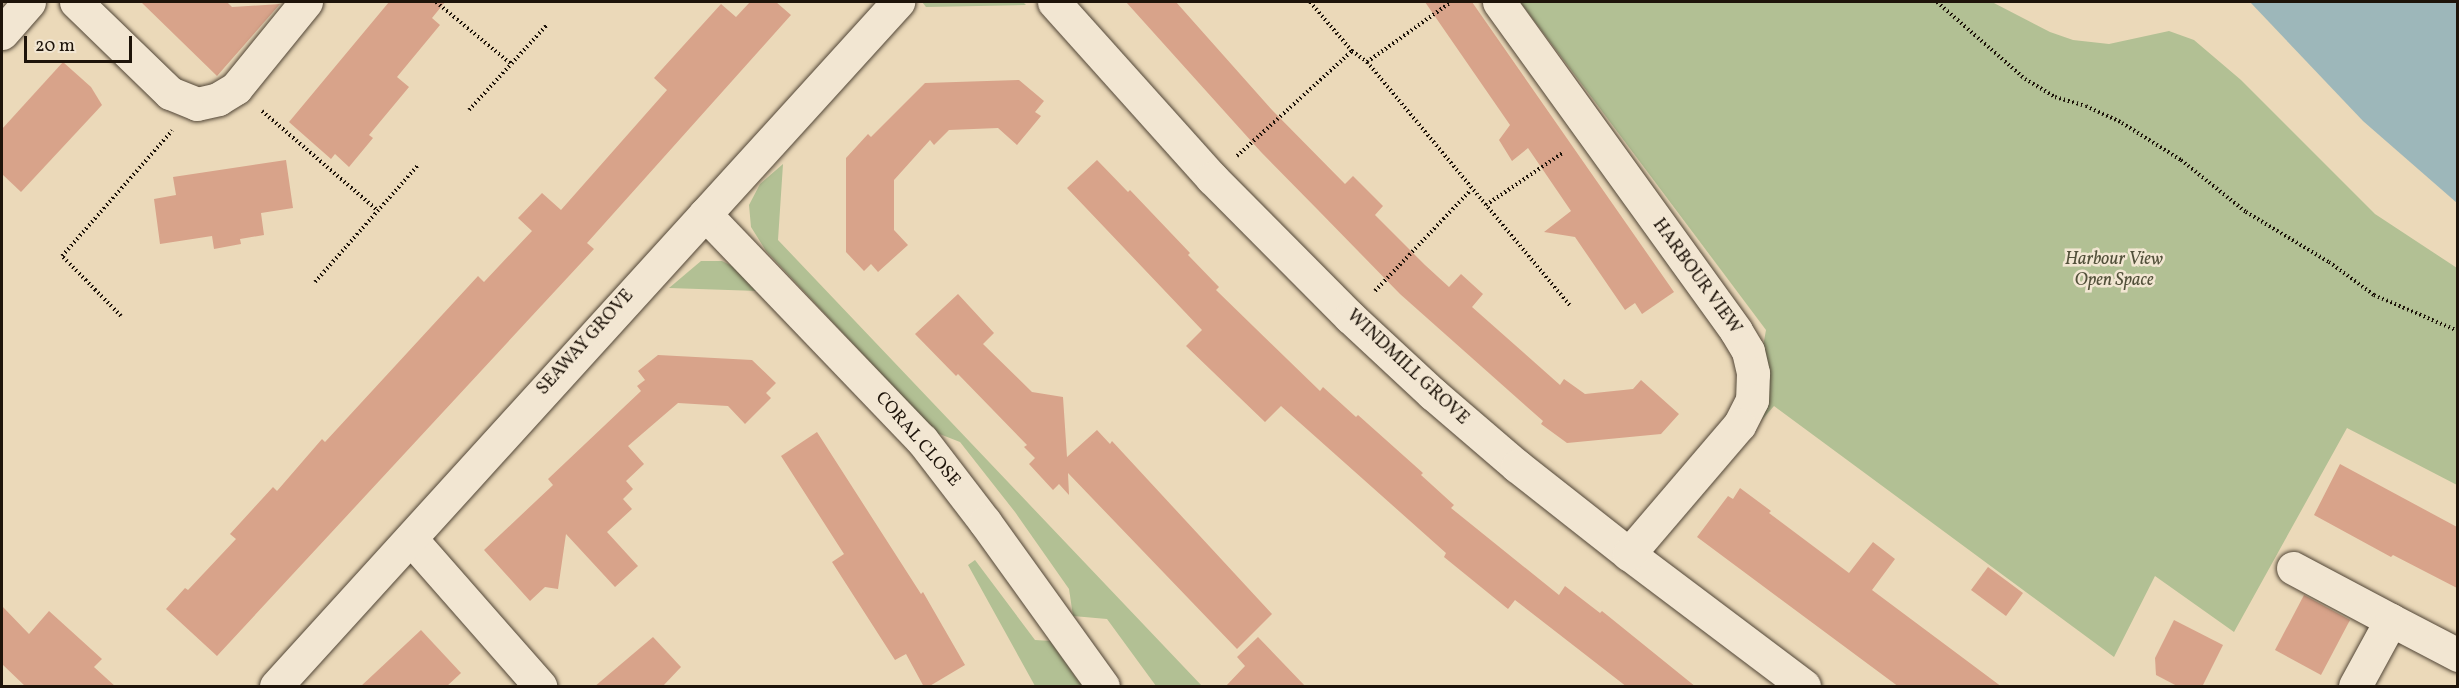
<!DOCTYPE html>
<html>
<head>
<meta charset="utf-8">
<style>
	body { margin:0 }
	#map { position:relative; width:2459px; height:688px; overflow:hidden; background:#ebd9b9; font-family:Vollkorn,serif }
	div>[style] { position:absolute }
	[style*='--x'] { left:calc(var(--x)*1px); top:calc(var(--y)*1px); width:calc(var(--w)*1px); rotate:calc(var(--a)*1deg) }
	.green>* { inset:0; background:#b2c094 }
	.water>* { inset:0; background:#9db7ba }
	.building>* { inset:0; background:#d8a38a }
	.path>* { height:4px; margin-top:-2px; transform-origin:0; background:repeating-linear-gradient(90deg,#1e140a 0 1.5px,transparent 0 4.5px) }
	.roads { filter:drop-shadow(0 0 2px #514536) drop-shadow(0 0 2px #514536) }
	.street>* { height:33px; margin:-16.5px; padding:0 16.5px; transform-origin:16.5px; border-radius:16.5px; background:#f2e6d2 }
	span { translate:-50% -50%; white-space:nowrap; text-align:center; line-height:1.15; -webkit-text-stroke:5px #f2e6d2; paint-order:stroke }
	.park-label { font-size:18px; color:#52503a; font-style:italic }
	.street-label { font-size:18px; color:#1e140a }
	.frame { position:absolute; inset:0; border:3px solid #1e140a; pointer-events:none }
	.scale { position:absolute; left:24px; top:36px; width:108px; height:27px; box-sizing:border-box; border:3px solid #1e140a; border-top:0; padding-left:8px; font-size:18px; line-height:21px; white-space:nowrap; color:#1e140a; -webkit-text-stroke:4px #f2e6d2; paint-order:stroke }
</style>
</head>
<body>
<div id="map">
	<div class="green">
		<i style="clip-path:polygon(922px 2px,1023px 2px,1026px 5px,926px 7px)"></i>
		<i style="clip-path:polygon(1520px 2px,1992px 2px,2050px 32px,2073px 40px,2109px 44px,2169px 31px,2194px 40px,2241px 80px,2375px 214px,2457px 268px,2457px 485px,2347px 428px,2234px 632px,2155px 576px,2114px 657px,1774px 406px,1653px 544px,1755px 391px,1766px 330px)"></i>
		<i style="clip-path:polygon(783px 164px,778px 240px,1202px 686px,1156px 686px,1107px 619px,1073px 616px,1069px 589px,1015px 512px,960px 442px,937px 433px,766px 251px,751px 227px,749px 205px,760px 184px)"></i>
		<i style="clip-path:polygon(701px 261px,722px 261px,738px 269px,758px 291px,669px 288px)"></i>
		<i style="clip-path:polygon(975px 560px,1035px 640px,1050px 641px,1082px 686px,1035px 686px,968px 565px)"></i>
	</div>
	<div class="water">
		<i style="clip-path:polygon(2250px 2px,2457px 2px,2457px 203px,2363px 121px)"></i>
	</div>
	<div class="building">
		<i style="clip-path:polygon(141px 2px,227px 2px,232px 7px,280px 4px,217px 76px)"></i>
		<i style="clip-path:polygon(389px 2px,445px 2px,432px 18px,440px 25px,397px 77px,409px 87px,369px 135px,373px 138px,349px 167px,335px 154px,331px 159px,289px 122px)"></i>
		<i style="clip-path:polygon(750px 2px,776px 2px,791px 15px,587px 243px,594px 249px,217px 656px,166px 609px,185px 588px,188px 590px,236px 539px,230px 534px,273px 487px,277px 491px,322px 439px,325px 442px,478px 276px,484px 282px,532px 231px,518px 218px,542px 193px,561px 210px,667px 90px,654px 78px,721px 4px,736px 17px)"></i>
		<i style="clip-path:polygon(1126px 2px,1176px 2px,1273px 111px,1345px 184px,1353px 176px,1383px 206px,1375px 215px,1425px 265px,1449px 287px,1461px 274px,1483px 294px,1472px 307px,1560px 385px,1564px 379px,1585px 394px,1633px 389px,1641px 380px,1679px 414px,1661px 434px,1567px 443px,1541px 424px,1543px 421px,1400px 294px,1318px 210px,1261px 152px)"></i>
		<i style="clip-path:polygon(1425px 2px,1472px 2px,1674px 292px,1642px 314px,1635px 303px,1625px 310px,1575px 237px,1544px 232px,1571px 211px,1528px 148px,1512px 161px,1499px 140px,1510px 125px)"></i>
		<i style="clip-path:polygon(63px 62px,91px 87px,102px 105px,21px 192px,2px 174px,2px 129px)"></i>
		<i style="clip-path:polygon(1019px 80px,1044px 101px,1035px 112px,1041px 116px,1017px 145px,998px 128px,949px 130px,934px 145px,930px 140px,894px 180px,894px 230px,908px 245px,878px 272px,871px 264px,864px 271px,846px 252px,846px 158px,868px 134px,871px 137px,925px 83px)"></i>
		<i style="clip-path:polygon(286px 160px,293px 208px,261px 213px,264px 235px,240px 239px,241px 244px,214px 249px,212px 236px,160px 244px,154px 199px,176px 195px,173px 177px)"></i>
		<i style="clip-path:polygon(1097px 160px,1128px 192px,1130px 190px,1190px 253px,1188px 255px,1219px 287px,1216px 290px,1320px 391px,1323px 387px,1356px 417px,1358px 415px,1423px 473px,1421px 475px,1454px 505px,1451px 508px,1559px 595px,1565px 586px,1600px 613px,1602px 611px,1696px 687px,1627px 687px,1515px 600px,1508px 609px,1444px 557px,1446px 553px,1281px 406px,1265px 422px,1186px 346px,1202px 330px,1067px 188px)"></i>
		<i style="clip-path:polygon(958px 294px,994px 333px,983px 344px,1032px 392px,1063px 397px,1067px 457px,1097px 430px,1110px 444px,1112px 441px,1272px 614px,1237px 649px,1068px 473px,1069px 495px,1059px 484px,1053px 490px,1029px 464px,1035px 458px,1024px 447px,1027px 445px,958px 374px,956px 376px,915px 334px)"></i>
		<i style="clip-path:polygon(658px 355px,752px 360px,776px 383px,766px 393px,771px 398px,745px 424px,728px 406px,678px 403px,628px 446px,644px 464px,626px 481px,633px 489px,623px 499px,632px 509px,607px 532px,638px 566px,615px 587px,566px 534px,558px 589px,545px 587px,530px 601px,484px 550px,553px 485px,548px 479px,641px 391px,637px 386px,645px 380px,638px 371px)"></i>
		<i style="clip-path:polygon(817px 432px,921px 594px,923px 592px,965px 665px,928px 687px,924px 687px,906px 654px,895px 660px,832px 562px,844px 554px,781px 456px)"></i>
		<i style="clip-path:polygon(2340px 464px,2457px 527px,2457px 588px,2393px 555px,2391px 557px,2314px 515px)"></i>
		<i style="clip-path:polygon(1740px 488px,1771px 511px,1769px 513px,1849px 573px,1873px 542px,1895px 559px,1872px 590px,2002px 687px,1899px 687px,1697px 537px,1728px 496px,1733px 499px)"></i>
		<i style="clip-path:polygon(1988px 567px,2023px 593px,2006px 616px,1971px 590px)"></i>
		<i style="clip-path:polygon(2304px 595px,2350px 620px,2321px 675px,2275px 650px)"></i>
		<i style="clip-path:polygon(2px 606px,29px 634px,49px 611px,102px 659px,94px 667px,116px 687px,26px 687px,2px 664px)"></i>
		<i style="clip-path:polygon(2174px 620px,2223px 645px,2202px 687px,2179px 687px,2156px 675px,2155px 658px)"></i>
		<i style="clip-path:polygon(421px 630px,461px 673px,446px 687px,360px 687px)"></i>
		<i style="clip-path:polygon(653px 637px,681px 667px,662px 687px,594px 687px)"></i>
		<i style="clip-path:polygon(1258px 637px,1306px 687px,1225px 687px,1245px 666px,1237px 657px)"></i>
	</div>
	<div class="path">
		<i style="--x:436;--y:2;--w:96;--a:39.5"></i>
		<i style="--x:1310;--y:2;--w:65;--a:49.4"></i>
		<i style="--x:1352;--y:51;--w:19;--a:36"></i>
		<i style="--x:1367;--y:62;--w:319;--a:50.2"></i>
		<i style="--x:1937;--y:2;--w:117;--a:41.2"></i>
		<i style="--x:2025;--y:79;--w:35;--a:31"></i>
		<i style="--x:2055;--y:97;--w:32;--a:16"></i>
		<i style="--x:2086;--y:106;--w:40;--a:25"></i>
		<i style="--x:2122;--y:123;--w:70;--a:32.1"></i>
		<i style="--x:2181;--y:160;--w:83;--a:38.7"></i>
		<i style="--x:2246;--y:212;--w:97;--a:31.1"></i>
		<i style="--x:2329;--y:262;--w:56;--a:36.3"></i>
		<i style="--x:2374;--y:295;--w:91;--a:23.2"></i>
		<i style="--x:1367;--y:62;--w:103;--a:-35.5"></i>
		<i style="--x:469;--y:110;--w:115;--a:-47.5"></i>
		<i style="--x:262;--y:111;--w:152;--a:40.7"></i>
		<i style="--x:1237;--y:156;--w:156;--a:-42.4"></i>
		<i style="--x:1486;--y:205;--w:94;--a:-34.2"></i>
		<i style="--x:315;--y:282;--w:157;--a:-48.6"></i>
		<i style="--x:1375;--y:291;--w:139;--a:-46.5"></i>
		<i style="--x:121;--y:316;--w:84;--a:-134.5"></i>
		<i style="--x:62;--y:256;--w:167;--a:-48.7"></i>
	</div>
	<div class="roads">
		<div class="street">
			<i style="--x:76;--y:2;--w:131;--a:44.1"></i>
			<i style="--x:170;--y:93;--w:29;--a:22"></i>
			<i style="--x:197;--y:104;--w:22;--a:-13"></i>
			<i style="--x:218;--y:99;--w:21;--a:-31"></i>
			<i style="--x:236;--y:88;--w:111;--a:-50.9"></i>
			<i style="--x:1054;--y:2;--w:237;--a:48.1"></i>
			<i style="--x:1212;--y:178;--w:196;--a:45.2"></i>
			<i style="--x:1350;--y:317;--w:113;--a:42.9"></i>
			<i style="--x:1433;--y:394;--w:111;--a:40.6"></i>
			<i style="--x:1517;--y:466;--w:142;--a:38.2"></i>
			<i style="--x:1629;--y:554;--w:219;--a:37"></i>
			<i style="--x:1499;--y:2;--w:405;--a:54.2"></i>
			<i style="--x:1736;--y:331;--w:23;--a:59"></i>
			<i style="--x:1748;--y:351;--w:23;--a:77"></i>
			<i style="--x:1753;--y:373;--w:27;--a:92"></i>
			<i style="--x:1752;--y:400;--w:28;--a:117"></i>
			<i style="--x:1739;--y:425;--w:170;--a:130.5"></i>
			<i style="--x:2;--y:33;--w:41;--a:-48.9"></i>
			<i style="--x:705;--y:214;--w:313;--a:46.2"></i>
			<i style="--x:922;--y:440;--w:103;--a:52.5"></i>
			<i style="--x:985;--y:522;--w:202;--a:54.3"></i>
			<i style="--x:411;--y:539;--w:196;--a:48.7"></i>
			<i style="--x:2293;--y:568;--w:111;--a:28"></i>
			<i style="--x:276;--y:686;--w:925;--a:-47.72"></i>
			<i style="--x:2355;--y:686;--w:75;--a:-61.4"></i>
			<i style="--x:2391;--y:620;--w:76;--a:27.6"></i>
		</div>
	</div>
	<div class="park-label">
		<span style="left:2114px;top:271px">Harbour View<br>Open Space</span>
	</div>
	<div class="street-label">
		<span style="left:1696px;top:277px;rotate:54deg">HARBOUR VIEW</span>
		<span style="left:586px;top:343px;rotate:-48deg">SEAWAY GROVE</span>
		<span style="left:1407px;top:368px;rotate:43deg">WINDMILL GROVE</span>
		<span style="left:917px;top:440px;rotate:49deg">CORAL CLOSE</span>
	</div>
	<div class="frame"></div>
	<div class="scale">20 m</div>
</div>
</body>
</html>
